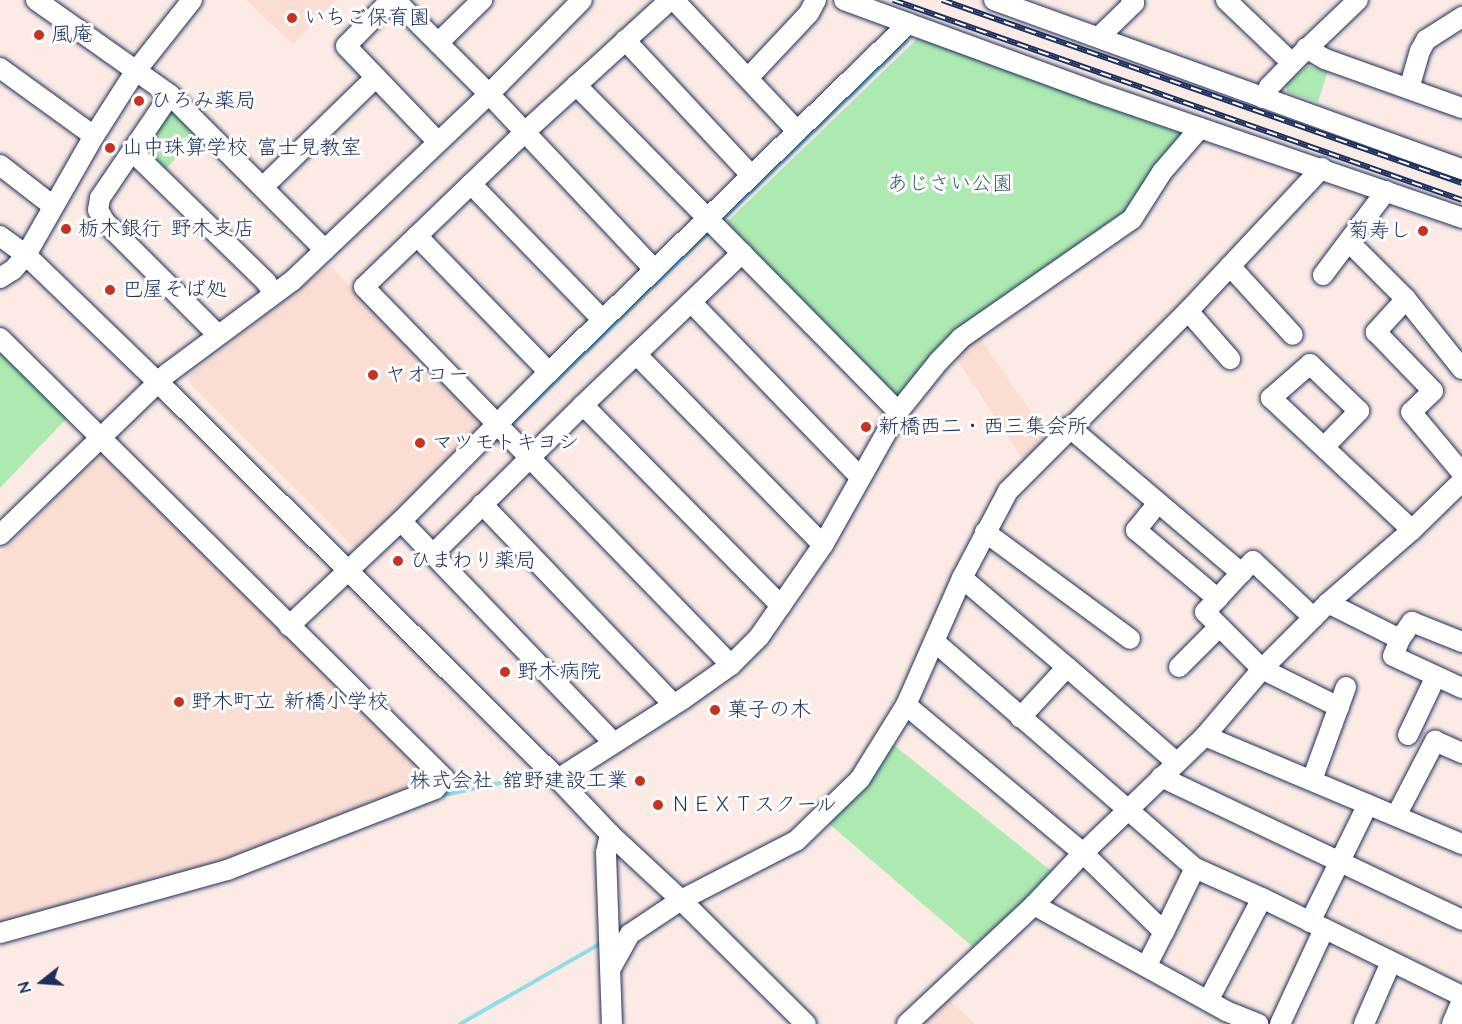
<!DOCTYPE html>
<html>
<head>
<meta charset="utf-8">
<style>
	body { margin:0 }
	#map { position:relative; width:1462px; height:1024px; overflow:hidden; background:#fcebe5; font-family:"Architects Daughter","Klee One",sans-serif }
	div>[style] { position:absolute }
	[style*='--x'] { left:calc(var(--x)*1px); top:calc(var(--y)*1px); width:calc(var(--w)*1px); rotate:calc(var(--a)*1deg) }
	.built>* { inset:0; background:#faddd3 }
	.green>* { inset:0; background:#adeab1 }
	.stream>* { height:4px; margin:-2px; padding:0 2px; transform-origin:2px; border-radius:2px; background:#8dddea }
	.roads { filter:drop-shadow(0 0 2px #1b2f5e) drop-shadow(0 0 2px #1b2f5e) }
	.minor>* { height:20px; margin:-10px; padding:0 10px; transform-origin:10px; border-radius:10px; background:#fff }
	.rail>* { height:6px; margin-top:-3px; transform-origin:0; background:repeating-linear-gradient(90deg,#fff 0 11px,#1b2f5e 0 22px); box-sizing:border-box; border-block:2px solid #1b2f5e }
	.dots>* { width:16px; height:16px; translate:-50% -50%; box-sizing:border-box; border:3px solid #fff; border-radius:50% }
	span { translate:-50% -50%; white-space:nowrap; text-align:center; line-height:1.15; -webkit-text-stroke:6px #fff; paint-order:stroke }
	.poi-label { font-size:21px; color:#1b2f5e }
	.left { translate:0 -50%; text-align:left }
	.right { translate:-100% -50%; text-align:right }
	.park-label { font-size:21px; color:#405e73 }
	.north { position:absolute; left:12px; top:952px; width:60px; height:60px; -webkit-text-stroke:4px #fff; paint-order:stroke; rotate:253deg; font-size:16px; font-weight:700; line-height:24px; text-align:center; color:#1b2f5e }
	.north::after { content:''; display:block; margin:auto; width:21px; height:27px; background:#1b2f5e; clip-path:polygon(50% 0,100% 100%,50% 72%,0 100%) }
</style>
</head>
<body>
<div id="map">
	<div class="built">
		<i style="clip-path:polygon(246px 0,336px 0,293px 44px)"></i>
		<i style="clip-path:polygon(330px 265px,356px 293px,366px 293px,484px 419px,485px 431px,361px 547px,353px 547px,190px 383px,189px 375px)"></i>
		<i style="clip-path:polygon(980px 337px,1047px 436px,1023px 460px,953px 353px)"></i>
		<i style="clip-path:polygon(97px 456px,108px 456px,432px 771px,428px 785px,227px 864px,0 926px,0 553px)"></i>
		<i style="clip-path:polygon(942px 993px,975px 1024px,910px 1024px)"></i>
	</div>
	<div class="green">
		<i style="clip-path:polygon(918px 38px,1180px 133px,1182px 140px,1127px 213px,895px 400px,727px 222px)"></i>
		<i style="clip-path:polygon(1307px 66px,1328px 71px,1318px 102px,1287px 92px,1286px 84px)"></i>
		<i style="clip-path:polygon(178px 108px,201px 131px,162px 173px,148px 159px,145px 147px,167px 110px)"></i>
		<i style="clip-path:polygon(0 346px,68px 417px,0 488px)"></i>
		<i style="clip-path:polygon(885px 738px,1054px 873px,973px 947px,821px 817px)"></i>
	</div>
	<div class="stream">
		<i style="--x:727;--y:215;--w:250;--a:-44"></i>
		<i style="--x:516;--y:420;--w:268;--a:-44.2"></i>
		<i style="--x:440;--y:796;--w:89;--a:-12.3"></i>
		<i style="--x:460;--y:1024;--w:165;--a:-29.8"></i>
	</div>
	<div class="roads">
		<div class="minor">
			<i style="--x:36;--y:0;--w:164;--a:35.3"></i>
			<i style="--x:170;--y:95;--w:219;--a:45"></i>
			<i style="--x:391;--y:0;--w:64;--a:134.4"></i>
			<i style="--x:346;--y:46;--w:133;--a:46.2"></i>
			<i style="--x:395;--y:0;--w:133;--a:45"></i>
			<i style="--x:489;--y:94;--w:241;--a:46.7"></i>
			<i style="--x:670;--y:0;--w:196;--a:137.7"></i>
			<i style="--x:525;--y:132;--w:223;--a:136.1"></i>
			<i style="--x:364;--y:287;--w:527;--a:45.85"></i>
			<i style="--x:674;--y:0;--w:180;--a:46.8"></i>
			<i style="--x:844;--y:0;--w:267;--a:20.1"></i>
			<i style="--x:1095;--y:92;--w:388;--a:18.9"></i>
			<i style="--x:994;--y:0;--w:498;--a:19.9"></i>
			<i style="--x:1226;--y:0;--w:91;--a:43.7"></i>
			<i style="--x:1099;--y:37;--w:49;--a:-44.2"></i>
			<i style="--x:1134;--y:3;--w:4;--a:-135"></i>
			<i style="--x:625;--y:40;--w:185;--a:47"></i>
			<i style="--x:438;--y:43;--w:62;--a:-44.3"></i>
			<i style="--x:1306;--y:48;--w:22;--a:30"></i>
			<i style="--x:1325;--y:59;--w:145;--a:19.7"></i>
			<i style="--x:0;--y:68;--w:116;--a:35.9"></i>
			<i style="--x:749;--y:77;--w:88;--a:-46.8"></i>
			<i style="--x:809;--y:13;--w:15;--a:-62"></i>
			<i style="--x:576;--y:85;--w:459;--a:45.4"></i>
			<i style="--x:1409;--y:89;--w:40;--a:-74"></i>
			<i style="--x:1420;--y:51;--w:13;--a:-61"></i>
			<i style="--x:1426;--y:40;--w:43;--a:-32.6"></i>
			<i style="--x:170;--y:95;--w:125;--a:124.2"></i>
			<i style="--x:100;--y:198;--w:12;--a:99"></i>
			<i style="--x:98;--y:210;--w:14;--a:60"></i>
			<i style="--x:105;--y:222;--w:160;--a:45"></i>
			<i style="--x:1263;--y:98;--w:13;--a:-61"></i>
			<i style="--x:1269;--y:87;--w:33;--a:-46"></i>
			<i style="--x:1292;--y:63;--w:91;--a:-43.7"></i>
			<i style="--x:134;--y:153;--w:185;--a:44.3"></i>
			<i style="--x:266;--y:282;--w:14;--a:56"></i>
			<i style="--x:0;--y:165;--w:67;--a:37.7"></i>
			<i style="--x:471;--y:184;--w:188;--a:45.9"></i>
			<i style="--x:264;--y:186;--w:156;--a:-44.2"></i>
			<i style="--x:0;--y:236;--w:32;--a:36"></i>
			<i style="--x:26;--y:255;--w:196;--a:44"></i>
			<i style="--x:167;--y:391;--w:551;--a:44.78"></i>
			<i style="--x:558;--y:779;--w:76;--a:46.6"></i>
			<i style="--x:610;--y:834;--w:97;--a:42.9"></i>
			<i style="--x:681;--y:900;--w:176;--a:44.8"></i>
			<i style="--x:417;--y:236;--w:190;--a:45.9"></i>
			<i style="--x:1350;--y:243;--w:79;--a:45"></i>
			<i style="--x:1230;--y:266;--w:93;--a:47.6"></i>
			<i style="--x:1323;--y:275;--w:105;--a:-53.1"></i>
			<i style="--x:0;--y:278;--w:15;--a:-32"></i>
			<i style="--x:13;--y:270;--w:20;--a:-49"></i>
			<i style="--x:26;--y:255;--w:137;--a:-60.3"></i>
			<i style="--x:94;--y:136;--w:76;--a:-57.4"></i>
			<i style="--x:135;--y:72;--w:92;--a:-51.6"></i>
			<i style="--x:691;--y:302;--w:243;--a:46"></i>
			<i style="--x:1188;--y:311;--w:64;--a:48.8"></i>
			<i style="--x:0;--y:338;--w:625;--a:44.74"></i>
			<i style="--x:444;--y:778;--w:14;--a:129"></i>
			<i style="--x:435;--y:789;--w:223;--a:158.7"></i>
			<i style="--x:227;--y:870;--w:236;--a:164.5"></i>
			<i style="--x:636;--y:354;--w:267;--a:45.6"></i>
			<i style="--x:1462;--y:369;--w:90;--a:-128.7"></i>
			<i style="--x:1406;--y:299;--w:45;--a:132.3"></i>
			<i style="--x:1376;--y:332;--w:82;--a:46"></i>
			<i style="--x:1433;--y:391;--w:30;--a:136"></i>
			<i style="--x:1411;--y:412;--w:80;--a:50.1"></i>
			<i style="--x:583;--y:405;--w:282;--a:45.4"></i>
			<i style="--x:1069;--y:427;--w:226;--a:40.3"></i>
			<i style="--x:1241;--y:573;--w:53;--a:132.7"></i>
			<i style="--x:1205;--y:612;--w:81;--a:45"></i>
			<i style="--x:1262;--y:669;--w:86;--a:26.3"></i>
			<i style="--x:1325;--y:446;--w:49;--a:-45.8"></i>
			<i style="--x:1359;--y:411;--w:68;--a:-136.2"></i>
			<i style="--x:1310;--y:364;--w:52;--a:138.9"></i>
			<i style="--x:1271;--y:398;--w:193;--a:43.1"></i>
			<i style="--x:1158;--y:503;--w:35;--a:129"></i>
			<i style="--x:1136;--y:530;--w:107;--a:40.1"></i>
			<i style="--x:482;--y:504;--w:277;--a:46.3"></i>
			<i style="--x:401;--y:521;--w:306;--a:46.2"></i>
			<i style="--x:985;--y:532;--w:180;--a:36.4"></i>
			<i style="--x:0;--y:535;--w:233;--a:-44"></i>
			<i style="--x:168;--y:373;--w:154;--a:-36.6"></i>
			<i style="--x:292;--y:281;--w:272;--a:-43.5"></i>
			<i style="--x:489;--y:94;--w:132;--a:-45.3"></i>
			<i style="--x:433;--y:554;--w:211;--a:-44.8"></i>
			<i style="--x:583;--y:405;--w:220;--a:-43.7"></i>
			<i style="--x:1241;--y:573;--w:17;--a:-45"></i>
			<i style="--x:1253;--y:561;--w:83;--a:43.1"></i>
			<i style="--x:962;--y:578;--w:138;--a:40.3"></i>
			<i style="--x:1067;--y:667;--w:69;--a:132.7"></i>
			<i style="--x:1328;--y:603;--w:80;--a:26.6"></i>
			<i style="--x:1400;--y:639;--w:18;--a:112"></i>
			<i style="--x:1393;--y:656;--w:76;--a:24.9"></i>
			<i style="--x:289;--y:626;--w:154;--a:-43.2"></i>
			<i style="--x:401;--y:521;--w:210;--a:-45.2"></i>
			<i style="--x:549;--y:372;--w:501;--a:-44.11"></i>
			<i style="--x:1400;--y:639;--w:21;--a:-55"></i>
			<i style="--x:1412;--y:622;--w:54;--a:21.8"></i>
			<i style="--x:935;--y:642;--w:344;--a:41"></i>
			<i style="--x:1195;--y:868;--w:73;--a:24.1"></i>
			<i style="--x:1262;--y:898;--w:223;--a:26.1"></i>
			<i style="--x:1067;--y:667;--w:145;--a:41.1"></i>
			<i style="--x:1179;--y:667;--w:57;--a:-45"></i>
			<i style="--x:906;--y:705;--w:231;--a:39.9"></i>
			<i style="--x:1083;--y:853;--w:113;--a:44.3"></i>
			<i style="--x:1164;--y:932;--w:71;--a:-64.2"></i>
			<i style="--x:1408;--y:735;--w:65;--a:-64.6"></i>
			<i style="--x:1205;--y:736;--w:279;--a:22.8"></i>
			<i style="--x:1161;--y:777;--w:333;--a:25.4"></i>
			<i style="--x:558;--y:779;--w:148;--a:-32.6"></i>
			<i style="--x:683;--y:699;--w:59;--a:-35.3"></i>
			<i style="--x:731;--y:665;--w:40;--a:-45"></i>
			<i style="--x:759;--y:637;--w:112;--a:-55.2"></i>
			<i style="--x:823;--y:545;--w:153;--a:-60.6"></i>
			<i style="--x:898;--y:412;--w:65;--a:-51.2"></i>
			<i style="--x:939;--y:361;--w:32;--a:-46"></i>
			<i style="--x:961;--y:338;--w:208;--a:-34.8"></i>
			<i style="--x:1132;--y:219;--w:56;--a:-57.4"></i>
			<i style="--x:1162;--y:172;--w:58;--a:-49.2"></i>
			<i style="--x:1312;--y:780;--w:99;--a:-69.9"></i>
			<i style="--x:1396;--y:816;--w:85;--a:-62.5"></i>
			<i style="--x:1435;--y:741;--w:30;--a:24"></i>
			<i style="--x:610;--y:834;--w:19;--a:102"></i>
			<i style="--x:606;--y:853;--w:171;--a:88"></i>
			<i style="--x:1034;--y:905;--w:219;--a:28.9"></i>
			<i style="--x:1226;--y:1011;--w:35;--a:22"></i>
			<i style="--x:1310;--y:922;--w:131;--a:-63.8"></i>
			<i style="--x:1147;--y:965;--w:37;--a:-63"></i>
			<i style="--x:611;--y:968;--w:39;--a:-61"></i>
			<i style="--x:630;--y:934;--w:61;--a:-33.7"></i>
			<i style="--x:681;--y:900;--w:129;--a:-27.2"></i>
			<i style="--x:796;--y:841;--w:89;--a:-44.1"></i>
			<i style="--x:860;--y:779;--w:87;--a:-58.1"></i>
			<i style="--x:906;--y:705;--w:139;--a:-66.2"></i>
			<i style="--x:962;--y:578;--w:98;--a:-62.1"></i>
			<i style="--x:1008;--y:491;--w:255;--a:-45"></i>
			<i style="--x:1188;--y:311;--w:196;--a:-46.9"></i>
			<i style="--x:1208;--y:1001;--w:116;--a:-62.3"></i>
			<i style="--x:907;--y:1024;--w:174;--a:-43.1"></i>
			<i style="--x:1034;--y:905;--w:71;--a:-46.7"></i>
			<i style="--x:1083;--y:853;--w:169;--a:-43.8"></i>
			<i style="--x:1205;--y:736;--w:88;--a:-49.6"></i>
			<i style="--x:1262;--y:669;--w:93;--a:-45"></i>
			<i style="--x:1328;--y:603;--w:111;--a:-41"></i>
			<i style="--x:1412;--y:530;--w:70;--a:-44.4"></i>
			<i style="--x:1280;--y:1024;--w:105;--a:-65.1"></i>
			<i style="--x:1364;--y:1024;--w:68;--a:-66.5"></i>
			<i style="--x:1452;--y:1024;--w:25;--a:-67"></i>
		</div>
	</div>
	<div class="rail">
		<i style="--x:893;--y:0;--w:603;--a:19.37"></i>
		<i style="--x:942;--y:0;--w:551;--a:19.39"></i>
	</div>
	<div class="dots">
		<i style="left:292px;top:18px;background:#c8321e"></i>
		<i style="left:39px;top:35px;background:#c8321e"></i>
		<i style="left:139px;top:101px;background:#c8321e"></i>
		<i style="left:110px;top:148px;background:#c8321e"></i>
		<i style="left:66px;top:229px;background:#c8321e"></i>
		<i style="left:1423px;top:231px;background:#c8321e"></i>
		<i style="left:110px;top:290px;background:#c8321e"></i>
		<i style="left:373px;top:375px;background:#c8321e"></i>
		<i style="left:866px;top:427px;background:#c8321e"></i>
		<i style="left:420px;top:443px;background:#c8321e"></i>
		<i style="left:398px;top:561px;background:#c8321e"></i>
		<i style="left:505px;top:672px;background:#c8321e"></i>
		<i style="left:179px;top:702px;background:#c8321e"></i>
		<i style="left:715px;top:710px;background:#c8321e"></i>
		<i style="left:640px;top:781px;background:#c8321e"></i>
		<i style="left:658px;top:805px;background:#c8321e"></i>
	</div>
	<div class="poi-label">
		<span class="left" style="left:304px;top:18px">いちご保育園</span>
		<span class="left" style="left:51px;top:35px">風庵</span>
		<span class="left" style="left:151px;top:101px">ひろみ薬局</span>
		<span class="left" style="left:122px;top:148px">山中珠算学校 富士見教室</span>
		<span class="left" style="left:78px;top:229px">栃木銀行 野木支店</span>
		<span class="right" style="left:1411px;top:231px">菊寿し</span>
		<span class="left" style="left:122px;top:290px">巴屋そば処</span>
		<span class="left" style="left:385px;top:375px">ヤオコー</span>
		<span class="left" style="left:878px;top:427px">新橋西二・西三集会所</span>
		<span class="left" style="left:432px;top:443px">マツモトキヨシ</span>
		<span class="left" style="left:410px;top:561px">ひまわり薬局</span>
		<span class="left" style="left:517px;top:672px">野木病院</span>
		<span class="left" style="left:191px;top:702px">野木町立 新橋小学校</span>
		<span class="left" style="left:727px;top:710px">菓子の木</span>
		<span class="right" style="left:628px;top:781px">株式会社 舘野建設工業</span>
		<span class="left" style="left:670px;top:805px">ＮＥＸＴスクール</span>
	</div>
	<div class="park-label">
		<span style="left:950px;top:184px">あじさい公園</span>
	</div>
	<div class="north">N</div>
</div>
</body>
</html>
